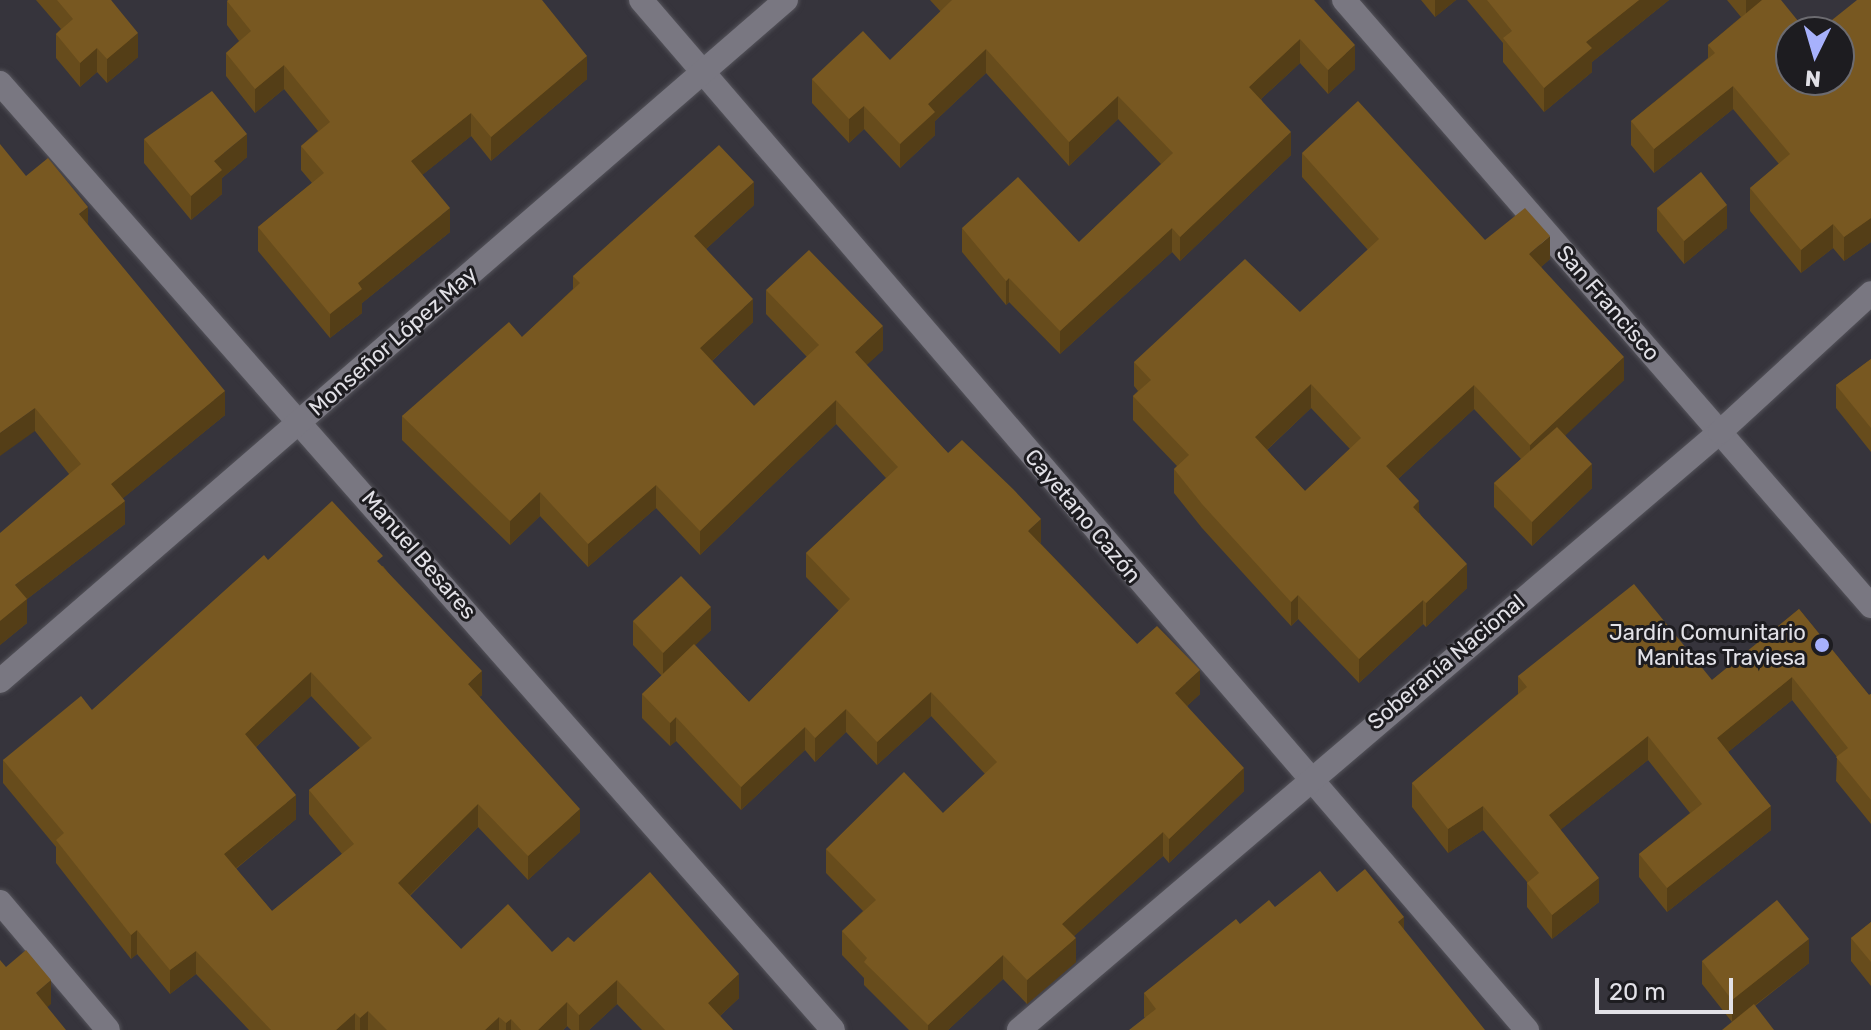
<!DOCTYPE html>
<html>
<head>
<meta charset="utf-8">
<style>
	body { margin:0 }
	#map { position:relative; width:1871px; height:1030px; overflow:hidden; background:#36343c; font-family:Rubik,sans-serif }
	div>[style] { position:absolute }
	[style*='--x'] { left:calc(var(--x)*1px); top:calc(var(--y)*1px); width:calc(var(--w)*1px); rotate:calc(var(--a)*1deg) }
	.roads { filter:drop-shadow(0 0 2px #54535a) drop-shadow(0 0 2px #54535a) }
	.street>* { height:24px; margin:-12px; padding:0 12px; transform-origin:12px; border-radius:12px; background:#797781 }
	.wall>* { inset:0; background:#674c1c }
	.shaded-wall>* { inset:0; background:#543e17 }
	.building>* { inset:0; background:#785821 }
	.dots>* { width:22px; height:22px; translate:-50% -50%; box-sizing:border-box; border:4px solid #1d1c20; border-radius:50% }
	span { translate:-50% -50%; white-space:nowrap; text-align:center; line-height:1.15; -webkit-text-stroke:6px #1d1c20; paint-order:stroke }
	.street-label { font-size:22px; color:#e2e1e7 }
	.poi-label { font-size:22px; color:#e2e1e7 }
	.right { translate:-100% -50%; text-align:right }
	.north { position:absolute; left:1775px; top:16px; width:80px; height:80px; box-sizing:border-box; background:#1d1c20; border:2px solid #6c6b70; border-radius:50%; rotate:185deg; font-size:22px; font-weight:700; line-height:32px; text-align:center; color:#e2e1e7 }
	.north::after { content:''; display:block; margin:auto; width:28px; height:36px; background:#a7b1fc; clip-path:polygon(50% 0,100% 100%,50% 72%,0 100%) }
	.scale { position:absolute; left:1595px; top:978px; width:138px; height:36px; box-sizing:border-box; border:4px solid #e2e1e7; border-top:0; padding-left:10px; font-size:24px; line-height:28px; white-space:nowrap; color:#e2e1e7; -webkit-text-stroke:6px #1d1c20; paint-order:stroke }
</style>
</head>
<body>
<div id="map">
	<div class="roads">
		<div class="street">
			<i style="--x:641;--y:0;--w:1359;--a:49.3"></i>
			<i style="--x:1344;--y:0;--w:803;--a:48.99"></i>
			<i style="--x:0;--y:83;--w:1261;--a:48.66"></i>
			<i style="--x:0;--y:681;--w:1040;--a:-40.91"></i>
			<i style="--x:0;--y:902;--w:167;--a:49.8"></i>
			<i style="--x:1019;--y:1030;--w:921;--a:-40.47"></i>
			<i style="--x:1720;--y:432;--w:205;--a:-42.6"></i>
		</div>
	</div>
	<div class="wall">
		<i style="clip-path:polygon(36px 0,111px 0,138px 57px,107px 83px,97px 72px,80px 87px,56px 58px,56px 34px,61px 29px)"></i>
		<i style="clip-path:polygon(930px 0,1314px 0,1355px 69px,1328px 94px,1300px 63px,1261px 99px,1291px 155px,1180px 261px,1172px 252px,1060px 354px,1009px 302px,1006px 305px,962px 252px,962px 228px,1079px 242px,1161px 164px,1118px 119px,1069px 166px,986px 73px,935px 121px,935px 135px,900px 168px,864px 129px,849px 143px,812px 103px,812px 79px,890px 60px,941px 12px)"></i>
		<i style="clip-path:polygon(1421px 0,1456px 0,1435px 17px)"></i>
		<i style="clip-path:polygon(1467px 0,1669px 0,1592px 62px,1592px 72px,1544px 112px,1503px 62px,1503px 43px)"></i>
		<i style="clip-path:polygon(1727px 0,1781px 0,1791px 80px,1871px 0,1871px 242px,1844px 261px,1833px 248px,1801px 273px,1750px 211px,1750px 188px,1779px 164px,1733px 109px,1654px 173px,1631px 145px,1631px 121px,1708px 58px,1708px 45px,1741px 17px)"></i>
		<i style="clip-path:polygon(227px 1px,587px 79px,491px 161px,471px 136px,422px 175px,450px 232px,362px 303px,362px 313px,330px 338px,258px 251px,258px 227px,312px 183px,301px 170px,301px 146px,318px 131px,284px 89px,255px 113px,226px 76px,226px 53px,239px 41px,227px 25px)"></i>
		<i style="clip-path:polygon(144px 139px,247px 157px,222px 178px,222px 194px,191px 220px,144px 163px)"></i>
		<i style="clip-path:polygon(evenodd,1302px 153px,1485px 240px,1550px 259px,1541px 267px,1624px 380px,1565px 435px,1592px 488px,1532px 546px,1494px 507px,1494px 483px,1521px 459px,1474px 409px,1398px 479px,1467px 588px,1426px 627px,1423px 624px,1359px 683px,1298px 619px,1291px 626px,1202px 528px,1174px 493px,1174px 469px,1177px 466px,1133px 420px,1133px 396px,1138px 391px,1134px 386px,1134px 362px,1300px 312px,1368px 250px,1302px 177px,1302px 153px,1311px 408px,1350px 449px,1305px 491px,1267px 450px,1311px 408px)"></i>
		<i style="clip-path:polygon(26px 176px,88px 225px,225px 415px,123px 498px,125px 524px,27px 599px,27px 623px,0 645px,69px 474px,35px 431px)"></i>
		<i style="clip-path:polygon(754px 205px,706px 249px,753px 322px,712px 361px,754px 406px,807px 357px,766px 314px,766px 290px,883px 350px,866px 365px,948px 453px,1041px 542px,1040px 543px,1137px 644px,1200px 694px,1187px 706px,1244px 791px,1169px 863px,1163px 856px,1074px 936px,1076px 962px,1027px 1004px,1003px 979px,948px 1030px,909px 1030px,864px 985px,864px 978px,842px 955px,842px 931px,863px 911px,826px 873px,826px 849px,943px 813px,985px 774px,931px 716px,877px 765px,846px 732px,815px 762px,805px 750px,741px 810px,676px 741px,670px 746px,642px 718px,642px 694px,662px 676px,633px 645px,633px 621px,711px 630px,695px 645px,749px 702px,839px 611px,806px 577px,806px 553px,886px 478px,836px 424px,700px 555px,656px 508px,588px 567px,540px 516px,510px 545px,402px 440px,402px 416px,522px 337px,573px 289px,573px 276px)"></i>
		<i style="clip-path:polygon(1657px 208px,1727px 228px,1684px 264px,1657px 231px)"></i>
		<i style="clip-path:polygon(1871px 359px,1871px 452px,1836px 408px,1836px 385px)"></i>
		<i style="clip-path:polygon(evenodd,268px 560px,383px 566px,482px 695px,479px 697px,580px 832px,528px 880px,478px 827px,410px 896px,461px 949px,552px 952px,574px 942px,739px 998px,720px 1016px,733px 1030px,642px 1030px,617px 1004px,589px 1030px,571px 1030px,567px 1026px,563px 1030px,249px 1030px,196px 974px,170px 994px,137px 954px,131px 959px,56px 863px,56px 847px,3px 783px,3px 760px,92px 710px,268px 560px,311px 696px,360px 748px,309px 790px,309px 814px,342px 854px,272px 911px,236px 869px,296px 819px,256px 747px,311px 696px)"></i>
		<i style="clip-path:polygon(1799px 609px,1869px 695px,1871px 694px,1871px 824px,1836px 781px,1837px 757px,1792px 700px,1728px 752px,1771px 830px,1667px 912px,1639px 877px,1639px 854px,1690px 813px,1648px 760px,1560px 830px,1599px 902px,1552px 939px,1527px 907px,1527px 882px,1483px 830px,1448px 853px,1412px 807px,1412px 783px,1518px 694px,1518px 676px,1712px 680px)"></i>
		<i style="clip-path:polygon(1337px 892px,1404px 917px,1145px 1018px,1144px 1017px,1144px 993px,1240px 924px,1275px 907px)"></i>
		<i style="clip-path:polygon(1871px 922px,1871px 986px,1851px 961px,1851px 938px)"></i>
		<i style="clip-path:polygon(1702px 961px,1809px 963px,1755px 1006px,1732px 1022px,1702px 984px)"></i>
	</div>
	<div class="shaded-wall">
		<i style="clip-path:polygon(1435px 0,1456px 0,1435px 17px)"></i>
		<i style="clip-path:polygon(1639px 0,1669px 0,1592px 62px,1592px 72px,1544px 112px,1544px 88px,1586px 42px)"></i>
		<i style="clip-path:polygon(1746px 0,1772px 0,1746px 22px)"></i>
		<i style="clip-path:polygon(138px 33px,138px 57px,107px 83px,107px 59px)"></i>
		<i style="clip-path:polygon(1300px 39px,1300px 63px,1249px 110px,1249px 87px)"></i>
		<i style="clip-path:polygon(1355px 45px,1355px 69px,1328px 94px,1328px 70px)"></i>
		<i style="clip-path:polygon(97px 48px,97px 72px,80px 87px,80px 63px)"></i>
		<i style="clip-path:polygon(986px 49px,986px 73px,935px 121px,935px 135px,900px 168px,900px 144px,928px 104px)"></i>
		<i style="clip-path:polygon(587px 56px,587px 79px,491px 161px,491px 137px)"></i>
		<i style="clip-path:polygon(284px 65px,284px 89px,255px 113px,255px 89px)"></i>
		<i style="clip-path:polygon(1733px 86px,1733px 109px,1654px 173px,1654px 149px)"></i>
		<i style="clip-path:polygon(1118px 96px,1118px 119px,1069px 166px,1069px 142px)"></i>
		<i style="clip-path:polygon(864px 106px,864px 129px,849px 143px,849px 119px)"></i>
		<i style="clip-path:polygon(471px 113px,471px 136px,411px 184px,411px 161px)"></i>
		<i style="clip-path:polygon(1291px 132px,1291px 155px,1180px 261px,1180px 237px)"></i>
		<i style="clip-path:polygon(247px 134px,247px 157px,222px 178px,222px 194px,191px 220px,191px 196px,214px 161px)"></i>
		<i style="clip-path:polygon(754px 182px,754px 205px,694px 260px,694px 236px)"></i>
		<i style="clip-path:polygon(1727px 205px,1727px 228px,1684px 264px,1684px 241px)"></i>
		<i style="clip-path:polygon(88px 207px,88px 231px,79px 214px)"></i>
		<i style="clip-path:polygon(450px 208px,450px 232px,362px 303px,362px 313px,330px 338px,330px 314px,358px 283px)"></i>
		<i style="clip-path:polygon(1871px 218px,1871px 242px,1844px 261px,1844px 237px)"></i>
		<i style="clip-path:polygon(1833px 224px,1833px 248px,1801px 273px,1801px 250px)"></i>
		<i style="clip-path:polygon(1172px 228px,1172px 252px,1060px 354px,1060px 331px)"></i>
		<i style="clip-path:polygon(1550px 236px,1550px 259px,1529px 278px,1529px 254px)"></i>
		<i style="clip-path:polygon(1009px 278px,1009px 302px,1006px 305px,1006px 281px)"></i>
		<i style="clip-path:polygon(753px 299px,753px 322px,700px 372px,700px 348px)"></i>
		<i style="clip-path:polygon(883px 326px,883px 350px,855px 376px,855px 352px)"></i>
		<i style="clip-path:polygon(1624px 357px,1624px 380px,1530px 469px,1530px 445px)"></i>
		<i style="clip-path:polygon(1311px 384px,1311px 408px,1255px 461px,1255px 437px)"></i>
		<i style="clip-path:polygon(1474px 385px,1474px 409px,1386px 490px,1386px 466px)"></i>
		<i style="clip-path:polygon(225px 391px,225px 415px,111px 508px,111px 484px)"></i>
		<i style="clip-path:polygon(836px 400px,836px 424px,700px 555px,700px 531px)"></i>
		<i style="clip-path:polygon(35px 408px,35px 431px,0 456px,0 433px)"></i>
		<i style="clip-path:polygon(1592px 464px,1592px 488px,1532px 546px,1532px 522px)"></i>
		<i style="clip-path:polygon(656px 485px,656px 508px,588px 567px,588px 544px)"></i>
		<i style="clip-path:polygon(540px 492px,540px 516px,510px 545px,510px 521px)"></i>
		<i style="clip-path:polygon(125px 501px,125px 524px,27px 599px,27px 623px,0 645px,0 621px,15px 585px)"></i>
		<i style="clip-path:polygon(1419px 501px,1419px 525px,1413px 507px)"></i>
		<i style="clip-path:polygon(1041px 519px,1041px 542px,1028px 554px,1028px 531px)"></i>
		<i style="clip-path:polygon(1467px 564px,1467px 588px,1426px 627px,1426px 603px)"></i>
		<i style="clip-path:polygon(1298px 595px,1298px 619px,1291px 626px,1291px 602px)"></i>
		<i style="clip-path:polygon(1423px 600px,1423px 624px,1359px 683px,1359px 659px)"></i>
		<i style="clip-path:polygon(711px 607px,711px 630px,663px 677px,663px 653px)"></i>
		<i style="clip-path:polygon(1200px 670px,1200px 694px,1175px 717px,1175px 693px)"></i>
		<i style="clip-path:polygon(482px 671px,482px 695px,468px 708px,468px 684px)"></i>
		<i style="clip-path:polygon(311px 672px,311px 696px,245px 757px,245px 734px)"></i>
		<i style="clip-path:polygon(1792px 677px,1792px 700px,1717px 761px,1717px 738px)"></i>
		<i style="clip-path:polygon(931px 692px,931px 716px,877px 765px,877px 742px)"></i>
		<i style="clip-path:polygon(846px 709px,846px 732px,815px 762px,815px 738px)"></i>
		<i style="clip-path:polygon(676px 717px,676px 741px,670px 746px,670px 723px)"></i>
		<i style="clip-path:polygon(805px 727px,805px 750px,741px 810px,741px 787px)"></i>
		<i style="clip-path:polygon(1648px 736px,1648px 760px,1549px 839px,1549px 815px)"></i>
		<i style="clip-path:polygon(1244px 768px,1244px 791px,1169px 863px,1169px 839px)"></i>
		<i style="clip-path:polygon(296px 795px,296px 819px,224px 878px,224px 854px)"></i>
		<i style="clip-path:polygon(478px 804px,478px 827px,398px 907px,398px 883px)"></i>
		<i style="clip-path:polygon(1483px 806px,1483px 830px,1448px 853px,1448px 829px)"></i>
		<i style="clip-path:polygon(1771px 806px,1771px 830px,1667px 912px,1667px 888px)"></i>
		<i style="clip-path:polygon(580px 809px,580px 832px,528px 880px,528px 856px)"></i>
		<i style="clip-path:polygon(1163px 832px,1163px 856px,1062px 947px,1062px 924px)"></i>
		<i style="clip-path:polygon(1599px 878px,1599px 902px,1552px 939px,1552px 915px)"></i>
		<i style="clip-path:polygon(1404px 917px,1404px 941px,1398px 922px)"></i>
		<i style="clip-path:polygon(137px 930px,137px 954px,131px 959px,131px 935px)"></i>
		<i style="clip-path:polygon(1076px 938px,1076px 962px,1027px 1004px,1027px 980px)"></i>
		<i style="clip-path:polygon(1809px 939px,1809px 963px,1732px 1023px,1732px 1000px)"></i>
		<i style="clip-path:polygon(196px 951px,196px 974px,170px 994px,170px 970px)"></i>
		<i style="clip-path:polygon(1003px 955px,1003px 979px,948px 1030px,928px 1030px,928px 1025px)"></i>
		<i style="clip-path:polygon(739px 974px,739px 998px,708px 1027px,708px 1003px)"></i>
		<i style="clip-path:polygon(51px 980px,51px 1004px,36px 1017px,36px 993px)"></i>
		<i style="clip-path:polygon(617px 980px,617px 1004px,589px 1030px,579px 1030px,579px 1015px)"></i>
		<i style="clip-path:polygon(567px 1002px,567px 1026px,563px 1030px,538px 1030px)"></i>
		<i style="clip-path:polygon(368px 1011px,368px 1030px,360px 1030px,360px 1018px)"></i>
		<i style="clip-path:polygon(355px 1013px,355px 1030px,336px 1030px)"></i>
		<i style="clip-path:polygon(499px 1017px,499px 1030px,485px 1030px)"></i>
		<i style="clip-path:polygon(511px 1019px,511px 1030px,506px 1030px,506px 1023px)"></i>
	</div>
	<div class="building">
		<i style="clip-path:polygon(57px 0,111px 0,138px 33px,107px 59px,97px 48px,80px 63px,56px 34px,73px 19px)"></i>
		<i style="clip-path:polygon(228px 0,542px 0,587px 56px,491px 137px,471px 113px,411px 161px,450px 208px,358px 283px,362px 289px,330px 314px,258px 227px,324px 173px,301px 146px,330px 122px,284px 65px,255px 89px,226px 53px,251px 31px,227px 1px)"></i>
		<i style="clip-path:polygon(952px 0,1314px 0,1355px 45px,1328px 70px,1300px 39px,1249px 87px,1291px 132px,1180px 237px,1172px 228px,1060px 331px,1009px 278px,1006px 281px,962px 228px,1018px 177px,1079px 242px,1173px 153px,1118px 96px,1069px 142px,986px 49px,928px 104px,935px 112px,900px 144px,864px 106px,849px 119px,812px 79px,863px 31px,890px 60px)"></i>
		<i style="clip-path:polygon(1487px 0,1639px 0,1586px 42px,1592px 48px,1544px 88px,1503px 38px,1512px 31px)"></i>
		<i style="clip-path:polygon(1762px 0,1781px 0,1807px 32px,1791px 32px,1791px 80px,1839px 80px,1839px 32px,1817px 32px,1857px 0,1871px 0,1871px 218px,1844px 237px,1833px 224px,1801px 250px,1750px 188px,1790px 154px,1733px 86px,1654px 149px,1631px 121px,1715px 53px,1708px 45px)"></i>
		<i style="clip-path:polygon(212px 91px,247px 134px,214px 161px,222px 170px,191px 196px,144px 139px)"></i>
		<i style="clip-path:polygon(evenodd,1358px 101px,1485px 240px,1525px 208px,1550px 236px,1529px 254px,1624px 357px,1530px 445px,1474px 385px,1386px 466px,1419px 501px,1413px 507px,1467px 564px,1426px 603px,1423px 600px,1359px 659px,1298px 595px,1291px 602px,1202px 504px,1174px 469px,1189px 455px,1133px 396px,1151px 380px,1134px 362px,1245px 259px,1300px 312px,1379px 239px,1302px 153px,1358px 101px,1311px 384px,1361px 438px,1305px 491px,1255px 437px,1311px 384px)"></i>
		<i style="clip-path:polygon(0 144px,26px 176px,48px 158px,88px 207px,79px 214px,225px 391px,111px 484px,125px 501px,15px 585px,27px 599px,0 621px,0 533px,81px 464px,35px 408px,0 433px)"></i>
		<i style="clip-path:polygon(719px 145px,754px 182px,694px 236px,753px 299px,700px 348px,754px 406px,819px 345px,766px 290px,809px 250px,883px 326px,855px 352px,948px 453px,962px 440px,1013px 489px,1041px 519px,1028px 531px,1137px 644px,1157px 626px,1200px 670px,1175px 693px,1244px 768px,1169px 839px,1163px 832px,1062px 924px,1076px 938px,1027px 980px,1003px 955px,928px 1025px,864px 962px,867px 958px,842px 931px,876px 900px,826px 849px,904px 772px,943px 813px,997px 762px,931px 692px,877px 742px,846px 709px,815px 738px,805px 727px,741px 787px,676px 717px,670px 723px,642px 694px,694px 644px,749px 702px,850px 599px,806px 553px,898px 467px,836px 400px,700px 531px,656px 485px,588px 544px,540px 492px,510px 521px,402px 416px,509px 322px,522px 337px,580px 283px,573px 276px)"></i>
		<i style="clip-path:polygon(1701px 172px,1727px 205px,1684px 241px,1657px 208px)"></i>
		<i style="clip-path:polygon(1871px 359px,1871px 428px,1836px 385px)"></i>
		<i style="clip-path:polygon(1557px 427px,1592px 464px,1532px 522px,1494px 483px)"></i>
		<i style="clip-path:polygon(evenodd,332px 501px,383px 556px,377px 561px,482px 671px,468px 684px,580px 809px,528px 856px,478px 804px,398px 883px,461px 949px,508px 904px,552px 952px,568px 937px,574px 942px,650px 872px,739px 974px,708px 1003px,733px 1030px,665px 1030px,617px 980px,579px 1015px,567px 1002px,538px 1030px,521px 1030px,511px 1019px,506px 1023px,499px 1017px,485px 1030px,387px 1030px,368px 1011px,360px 1018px,355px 1013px,336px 1030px,271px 1030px,196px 951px,170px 970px,137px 930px,131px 935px,56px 840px,64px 833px,3px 760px,81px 696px,92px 710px,264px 555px,268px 560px,332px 501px,311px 672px,372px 738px,309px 790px,354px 844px,272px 911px,224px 854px,296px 795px,245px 734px,311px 672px)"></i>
		<i style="clip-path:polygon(681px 576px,711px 607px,663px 653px,633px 621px)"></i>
		<i style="clip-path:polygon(1634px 584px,1712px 680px,1799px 609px,1869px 695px,1871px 694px,1871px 800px,1836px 757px,1848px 748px,1792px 677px,1717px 738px,1771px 806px,1667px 888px,1639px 854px,1702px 804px,1648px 736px,1549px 815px,1599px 878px,1552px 915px,1527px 883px,1539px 873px,1483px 806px,1448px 829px,1412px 783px,1527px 687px,1518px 676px)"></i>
		<i style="clip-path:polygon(1365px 869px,1404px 917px,1398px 922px,1485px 1030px,1129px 1030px,1156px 1009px,1144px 993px,1236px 919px,1240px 924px,1269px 900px,1275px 907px,1320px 871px,1337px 892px)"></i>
		<i style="clip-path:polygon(1777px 900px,1809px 939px,1732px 1000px,1702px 961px)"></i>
		<i style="clip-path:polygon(1871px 922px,1871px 962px,1851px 938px)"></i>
		<i style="clip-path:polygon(26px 950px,51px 980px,36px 993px,66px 1030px,0 1030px,0 960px,6px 967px)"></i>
		<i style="clip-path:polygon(1754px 1004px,1774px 1030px,1722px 1030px)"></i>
	</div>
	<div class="dots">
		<i style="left:1822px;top:645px;background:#a7b1fc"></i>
	</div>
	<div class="street-label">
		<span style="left:1608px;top:303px;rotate:49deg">San Francisco</span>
		<span style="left:393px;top:341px;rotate:-41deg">Monseñor López May</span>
		<span style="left:1083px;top:516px;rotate:50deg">Cayetano Cazón</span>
		<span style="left:419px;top:555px;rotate:49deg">Manuel Besares</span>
		<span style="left:1446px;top:662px;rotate:-40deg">Soberanía Nacional</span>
	</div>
	<div class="poi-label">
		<span class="right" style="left:1806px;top:645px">Jardín Comunitario<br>Manitas Traviesa</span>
	</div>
	<div class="north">N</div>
	<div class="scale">20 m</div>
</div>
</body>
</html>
